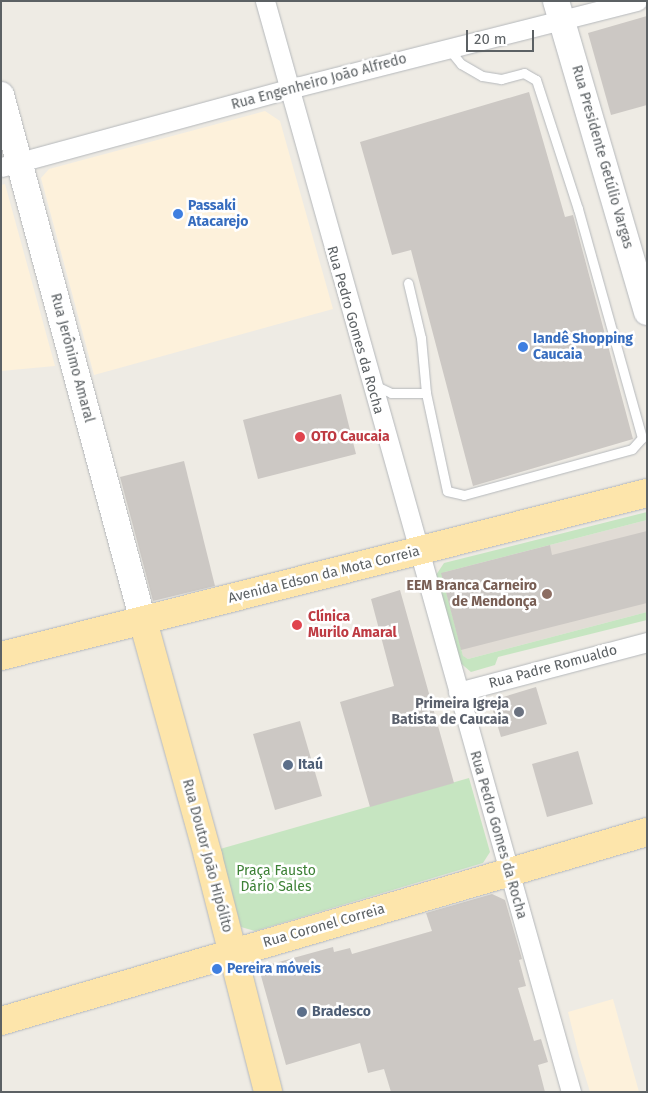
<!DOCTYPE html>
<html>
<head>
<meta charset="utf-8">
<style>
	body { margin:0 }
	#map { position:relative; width:648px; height:1093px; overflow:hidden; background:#eeebe4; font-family:"Fira Sans",sans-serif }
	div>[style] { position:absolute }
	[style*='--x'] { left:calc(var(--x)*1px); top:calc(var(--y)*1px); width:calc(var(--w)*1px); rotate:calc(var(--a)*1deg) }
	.commercial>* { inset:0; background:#fdf1db }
	.education>* { inset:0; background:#e1dcd5 }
	.green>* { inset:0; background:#c6e5c1 }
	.building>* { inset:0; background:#ccc8c4 }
	.roads { filter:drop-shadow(0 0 1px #b5b8bb) drop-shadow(0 0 1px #b5b8bb) }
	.lane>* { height:9px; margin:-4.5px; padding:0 4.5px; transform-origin:4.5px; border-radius:4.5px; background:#fff }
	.street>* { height:19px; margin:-9.5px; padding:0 9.5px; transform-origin:9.5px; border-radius:9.5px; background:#fff }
	.secondary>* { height:26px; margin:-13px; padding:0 13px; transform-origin:13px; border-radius:13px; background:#fff }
	.primary>* { height:28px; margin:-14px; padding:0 14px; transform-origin:14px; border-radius:14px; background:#fde5ab }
	.dots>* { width:14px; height:14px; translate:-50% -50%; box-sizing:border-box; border:2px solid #fff; border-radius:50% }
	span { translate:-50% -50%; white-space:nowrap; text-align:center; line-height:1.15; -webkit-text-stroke:5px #fff; paint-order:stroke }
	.street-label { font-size:14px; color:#5c6164 }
	.shop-label { font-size:14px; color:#366cbe; font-weight:700 }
	.left { translate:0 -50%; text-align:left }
	.health-label { font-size:14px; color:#be3a42; font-weight:700 }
	.education-label { font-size:14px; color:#785e54; font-weight:700 }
	.right { translate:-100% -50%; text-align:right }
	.worship-label { font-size:14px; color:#5b616d; font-weight:700 }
	.service-label { font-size:14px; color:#4e5e75; font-weight:700 }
	.park-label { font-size:14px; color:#3d8136 }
	.frame { position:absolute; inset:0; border:2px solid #5c6164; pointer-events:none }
	.scale { position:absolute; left:466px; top:30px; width:68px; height:22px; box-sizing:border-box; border:2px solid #5c6164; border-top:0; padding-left:6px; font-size:15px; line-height:18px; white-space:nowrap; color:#5c6164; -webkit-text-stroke:4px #fff; paint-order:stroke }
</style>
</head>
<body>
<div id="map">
	<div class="commercial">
		<i style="clip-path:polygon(265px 111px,280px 121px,333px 309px,94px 375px,41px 178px,49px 169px)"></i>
		<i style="clip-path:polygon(5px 184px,55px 366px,1px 371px,1px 185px)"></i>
		<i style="clip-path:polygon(613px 999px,639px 1092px,590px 1092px,579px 1056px,568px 1012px)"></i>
	</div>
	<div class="education">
		<i style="clip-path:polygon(647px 520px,647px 612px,468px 659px,463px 657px,442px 576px,445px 572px)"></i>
	</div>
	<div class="green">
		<i style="clip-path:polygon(647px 512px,647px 520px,445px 572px,442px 576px,463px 656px,468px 659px,647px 612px,647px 620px,498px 657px,495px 665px,471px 672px,458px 661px,436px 575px,444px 563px)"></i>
		<i style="clip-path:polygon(469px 778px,490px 852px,483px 863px,255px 931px,241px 927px,220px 849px)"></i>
	</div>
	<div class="building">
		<i style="clip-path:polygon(647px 16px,647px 105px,611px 115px,588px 33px)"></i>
		<i style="clip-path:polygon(529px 92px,565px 217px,573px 215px,633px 439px,473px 486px,411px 250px,392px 255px,360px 142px)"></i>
		<i style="clip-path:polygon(341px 394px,356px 454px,258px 479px,243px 420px)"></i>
		<i style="clip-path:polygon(184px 461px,215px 586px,153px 601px,120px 477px)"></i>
		<i style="clip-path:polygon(647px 531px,647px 603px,461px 650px,441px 573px,550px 545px,552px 555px)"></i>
		<i style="clip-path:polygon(400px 590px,454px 783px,370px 807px,340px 702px,394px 686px,371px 599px)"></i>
		<i style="clip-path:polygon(536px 687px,547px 724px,501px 737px,490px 701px)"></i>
		<i style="clip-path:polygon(300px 721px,322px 796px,275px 810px,253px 734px)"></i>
		<i style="clip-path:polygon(578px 751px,593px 804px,547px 817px,532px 764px)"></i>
		<i style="clip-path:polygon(492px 894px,505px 900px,522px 959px,519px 960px,526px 986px,518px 988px,534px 1041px,541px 1039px,548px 1062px,538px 1065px,545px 1092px,391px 1092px,384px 1069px,368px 1073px,360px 1043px,286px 1065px,261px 976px,268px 965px,333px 947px,334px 952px,350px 948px,352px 954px,432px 931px,426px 913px)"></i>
	</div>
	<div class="roads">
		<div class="lane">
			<i style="--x:408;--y:283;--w:57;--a:76.7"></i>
			<i style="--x:421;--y:338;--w:55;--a:84.8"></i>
			<i style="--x:374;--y:385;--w:19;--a:25"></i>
			<i style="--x:391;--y:393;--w:35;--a:0"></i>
			<i style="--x:426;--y:393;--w:100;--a:77.9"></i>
			<i style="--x:447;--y:491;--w:17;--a:13"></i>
			<i style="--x:464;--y:495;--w:174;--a:-15.3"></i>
			<i style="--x:632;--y:449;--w:15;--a:-48"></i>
			<i style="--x:642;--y:438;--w:238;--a:-105.6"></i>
			<i style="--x:578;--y:209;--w:136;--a:-108"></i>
			<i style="--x:536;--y:80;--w:14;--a:-150"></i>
			<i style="--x:524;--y:73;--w:24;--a:165"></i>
			<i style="--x:501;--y:79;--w:19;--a:-171"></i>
			<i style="--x:482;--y:76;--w:24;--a:-150"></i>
			<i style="--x:461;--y:64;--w:21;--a:-129"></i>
		</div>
		<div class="street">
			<i style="--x:265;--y:1;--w:1133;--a:74.33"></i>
			<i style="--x:1;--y:167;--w:298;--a:-15.2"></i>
			<i style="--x:289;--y:89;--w:359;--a:-14.2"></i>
			<i style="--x:458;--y:692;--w:196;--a:-14.8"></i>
		</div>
		<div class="secondary">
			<i style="--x:556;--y:1;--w:324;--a:73.7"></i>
			<i style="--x:1;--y:95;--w:545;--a:74.89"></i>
		</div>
		<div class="primary">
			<i style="--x:143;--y:621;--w:244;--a:74.5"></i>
			<i style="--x:208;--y:856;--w:244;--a:75.7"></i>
			<i style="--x:1;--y:656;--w:666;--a:-14.16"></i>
			<i style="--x:1;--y:1021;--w:673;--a:-16.31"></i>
		</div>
	</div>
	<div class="dots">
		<i style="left:178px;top:214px;background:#3f7fe0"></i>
		<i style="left:523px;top:347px;background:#3f7fe0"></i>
		<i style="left:300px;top:437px;background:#e0444e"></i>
		<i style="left:547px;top:594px;background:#8d6e63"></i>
		<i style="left:297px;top:625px;background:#e0444e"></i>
		<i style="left:519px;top:712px;background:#6b7280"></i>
		<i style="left:288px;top:765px;background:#5c6f8a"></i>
		<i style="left:217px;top:969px;background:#3f7fe0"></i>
		<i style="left:302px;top:1012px;background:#5c6f8a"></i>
	</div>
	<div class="street-label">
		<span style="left:319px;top:82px;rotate:-15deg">Rua Engenheiro João Alfredo</span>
		<span style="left:602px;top:157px;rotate:74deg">Rua Presidente Getúlio Vargas</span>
		<span style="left:355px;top:330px;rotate:74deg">Rua Pedro Gomes da Rocha</span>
		<span style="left:72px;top:358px;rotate:75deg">Rua Jerônimo Amaral</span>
		<span style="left:324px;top:575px;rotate:-14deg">Avenida Edson da Mota Correia</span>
		<span style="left:553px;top:667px;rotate:-15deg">Rua Padre Romualdo</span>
		<span style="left:498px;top:835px;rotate:74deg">Rua Pedro Gomes da Rocha</span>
		<span style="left:207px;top:856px;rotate:75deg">Rua Doutor João Hipólito</span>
		<span style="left:324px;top:926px;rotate:-16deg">Rua Coronel Correia</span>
	</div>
	<div class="shop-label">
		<span class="left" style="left:188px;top:214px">Passaki<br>Atacarejo</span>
		<span class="left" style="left:533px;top:347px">Iandê Shopping<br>Caucaia</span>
		<span class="left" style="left:227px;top:969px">Pereira móveis</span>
	</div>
	<div class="health-label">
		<span class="left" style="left:311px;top:437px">OTO Caucaia</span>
		<span class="left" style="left:308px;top:625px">Clínica<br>Murilo Amaral</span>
	</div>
	<div class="education-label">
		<span class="right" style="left:537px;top:594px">EEM Branca Carneiro<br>de Mendonça</span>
	</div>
	<div class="worship-label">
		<span class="right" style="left:509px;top:712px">Primeira Igreja<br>Batista de Caucaia</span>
	</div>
	<div class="service-label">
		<span class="left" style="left:298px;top:765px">Itaú</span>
		<span class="left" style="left:312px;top:1012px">Bradesco</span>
	</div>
	<div class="park-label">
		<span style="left:276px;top:879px">Praça Fausto<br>Dário Sales</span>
	</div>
	<div class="frame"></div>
	<div class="scale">20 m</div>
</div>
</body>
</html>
